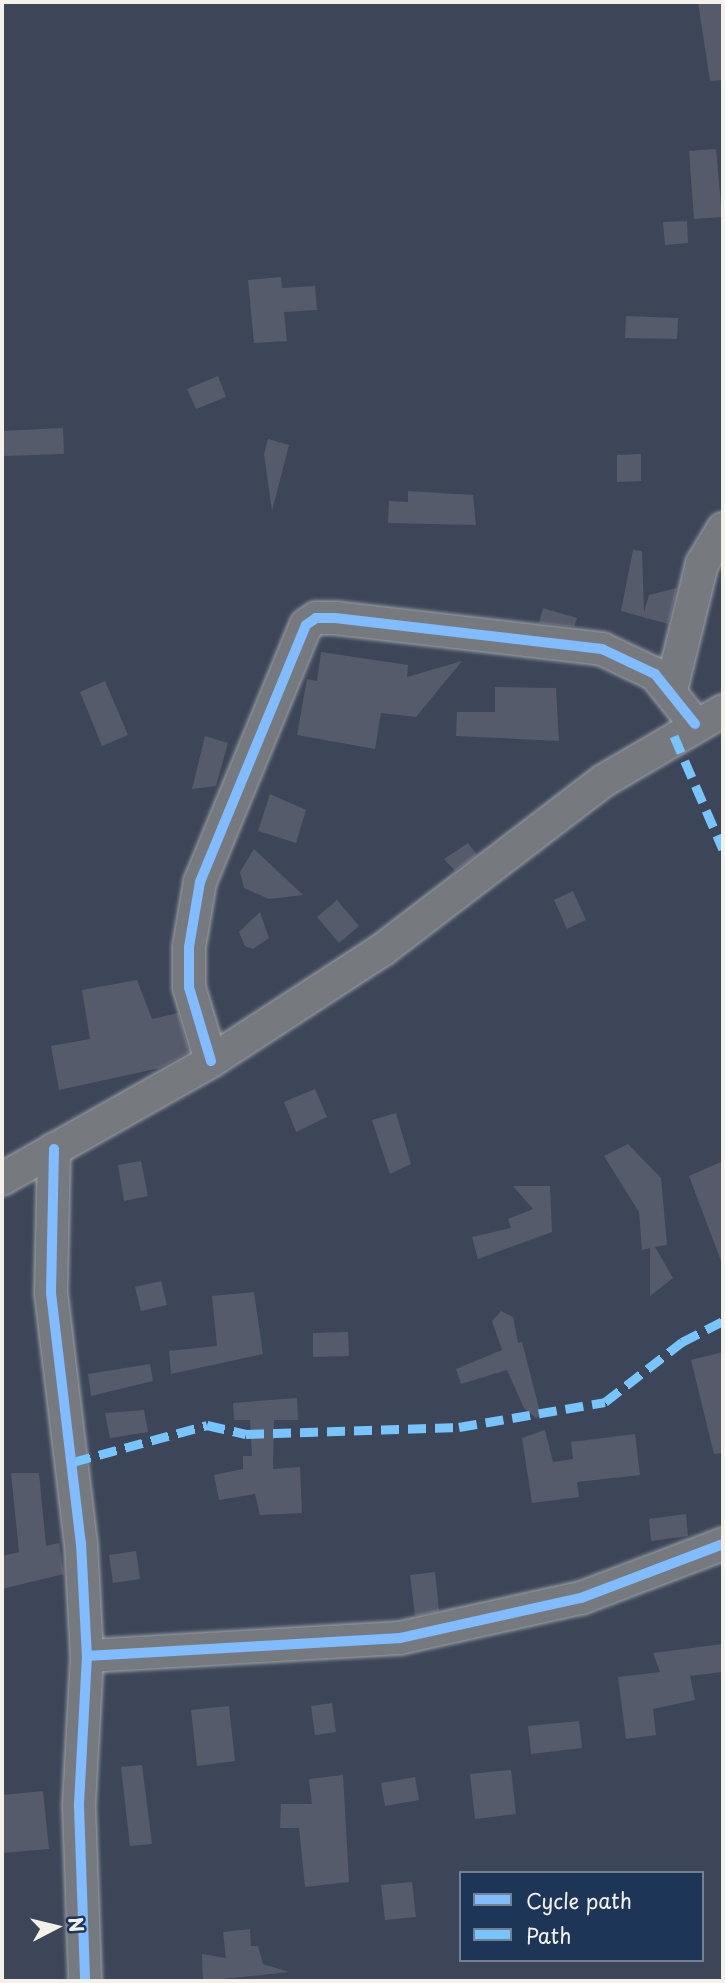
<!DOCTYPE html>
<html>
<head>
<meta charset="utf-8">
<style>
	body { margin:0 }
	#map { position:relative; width:725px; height:1983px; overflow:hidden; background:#3c4658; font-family:"Playpen Sans",sans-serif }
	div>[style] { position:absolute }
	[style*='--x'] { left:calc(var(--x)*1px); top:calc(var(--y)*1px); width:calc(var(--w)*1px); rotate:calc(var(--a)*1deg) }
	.building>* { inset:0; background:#555b6b }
	.roads { filter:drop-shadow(0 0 2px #9fa3a9) drop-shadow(0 0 2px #9fa3a9) }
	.minor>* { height:32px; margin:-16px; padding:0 16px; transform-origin:16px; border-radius:16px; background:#767a7f }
	.quiet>* { height:9px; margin-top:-4.5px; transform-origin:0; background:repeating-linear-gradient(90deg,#76c5fe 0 18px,transparent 0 27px) }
	.cycleway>* { height:10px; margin:-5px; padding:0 5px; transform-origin:5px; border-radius:5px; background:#80bcff }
	span { translate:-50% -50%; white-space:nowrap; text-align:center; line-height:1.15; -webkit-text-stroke:7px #1d3557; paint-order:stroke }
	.frame { position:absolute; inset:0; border:4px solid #f4f1e8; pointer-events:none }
	.legend { position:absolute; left:459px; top:1871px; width:245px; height:91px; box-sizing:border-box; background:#1d3557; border:2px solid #738091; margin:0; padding:9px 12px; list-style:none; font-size:21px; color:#f4f1e8 }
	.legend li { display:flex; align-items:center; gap:14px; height:35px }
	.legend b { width:35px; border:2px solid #738091 }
	.north { position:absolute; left:21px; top:1892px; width:70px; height:70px; -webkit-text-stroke:5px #1d3557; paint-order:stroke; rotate:83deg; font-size:19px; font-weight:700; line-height:28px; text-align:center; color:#f4f1e8 }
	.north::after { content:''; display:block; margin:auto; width:24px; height:32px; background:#f4f1e8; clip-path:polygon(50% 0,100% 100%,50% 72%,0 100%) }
</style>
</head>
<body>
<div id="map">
	<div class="building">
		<i style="clip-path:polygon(698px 2px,723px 2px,723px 80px,710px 81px)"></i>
		<i style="clip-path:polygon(716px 149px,722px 217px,694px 219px,689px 151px)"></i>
		<i style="clip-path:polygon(687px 221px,688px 243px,665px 245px,663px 222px)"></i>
		<i style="clip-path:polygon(281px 277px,282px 288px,315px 286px,317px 310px,284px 312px,287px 341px,254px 343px,248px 280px)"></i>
		<i style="clip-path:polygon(626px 316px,678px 318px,677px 339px,625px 338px)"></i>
		<i style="clip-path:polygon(218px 376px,226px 397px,196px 409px,187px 389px)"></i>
		<i style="clip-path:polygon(63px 428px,64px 454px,3px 456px,2px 431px)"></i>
		<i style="clip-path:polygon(268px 439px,289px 445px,272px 511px,264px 454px)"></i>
		<i style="clip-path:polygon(641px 454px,641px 481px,617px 482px,617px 455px)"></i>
		<i style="clip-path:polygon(408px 491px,473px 495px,476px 525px,388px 523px,389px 501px,408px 502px)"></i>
		<i style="clip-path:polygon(633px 550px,642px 551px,644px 612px,649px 595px,677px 588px,668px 624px,621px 611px)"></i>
		<i style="clip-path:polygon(543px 608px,577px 618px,574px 627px,539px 623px)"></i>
		<i style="clip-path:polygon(321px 652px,408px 665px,407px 677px,462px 661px,416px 717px,381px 713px,375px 749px,297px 735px,307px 679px,317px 681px)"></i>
		<i style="clip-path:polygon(105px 681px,128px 735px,102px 746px,80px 692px)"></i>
		<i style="clip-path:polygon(495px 687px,556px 688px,559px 741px,456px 736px,457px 712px,495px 712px)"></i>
		<i style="clip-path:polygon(205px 736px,228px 743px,216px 786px,192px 789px)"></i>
		<i style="clip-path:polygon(270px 794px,306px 810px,296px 843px,258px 831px)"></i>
		<i style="clip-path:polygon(468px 843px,477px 855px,455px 871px,444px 859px)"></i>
		<i style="clip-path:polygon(254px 849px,303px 895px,269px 899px,244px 888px,240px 872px)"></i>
		<i style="clip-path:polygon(573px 891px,586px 920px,567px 929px,554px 900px)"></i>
		<i style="clip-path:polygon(337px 900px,359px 926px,339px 943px,317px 917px)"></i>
		<i style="clip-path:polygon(260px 912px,269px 938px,253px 949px,245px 946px,239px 932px)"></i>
		<i style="clip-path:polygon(137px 980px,152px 1019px,178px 1013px,189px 1052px,160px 1068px,59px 1090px,51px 1046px,90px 1039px,82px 990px)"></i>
		<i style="clip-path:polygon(315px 1089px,327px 1117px,296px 1132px,284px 1102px)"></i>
		<i style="clip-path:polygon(396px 1113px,411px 1164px,390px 1174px,372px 1120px)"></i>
		<i style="clip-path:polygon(628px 1144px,661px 1178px,667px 1245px,655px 1247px,673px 1278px,650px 1296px,650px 1248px,642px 1250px,639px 1212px,604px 1156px)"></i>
		<i style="clip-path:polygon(141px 1161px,148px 1196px,124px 1201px,118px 1165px)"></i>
		<i style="clip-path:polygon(723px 1161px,723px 1260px,721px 1261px,689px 1176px)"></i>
		<i style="clip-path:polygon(513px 1186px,550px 1186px,552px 1232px,478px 1259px,472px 1237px,511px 1228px,508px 1219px,533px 1209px)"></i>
		<i style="clip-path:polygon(161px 1281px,167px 1305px,141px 1311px,135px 1287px)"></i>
		<i style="clip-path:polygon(254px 1292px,263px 1354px,171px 1374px,169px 1351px,217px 1346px,212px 1296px)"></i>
		<i style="clip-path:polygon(501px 1311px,513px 1317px,518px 1343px,522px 1342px,541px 1416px,536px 1418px,524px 1408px,507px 1370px,461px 1384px,456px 1369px,502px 1350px,492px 1321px)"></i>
		<i style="clip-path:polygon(348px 1332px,349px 1356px,313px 1357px,313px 1333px)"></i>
		<i style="clip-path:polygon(723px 1352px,723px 1453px,714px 1454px,691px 1360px)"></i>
		<i style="clip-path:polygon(150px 1364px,153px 1381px,91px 1396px,88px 1374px)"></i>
		<i style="clip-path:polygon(297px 1398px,298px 1420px,274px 1420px,273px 1469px,300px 1467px,302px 1513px,260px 1515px,255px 1494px,219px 1500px,214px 1475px,243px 1469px,243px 1456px,252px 1456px,250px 1420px,234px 1420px,233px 1403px)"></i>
		<i style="clip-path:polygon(144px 1410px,148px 1432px,110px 1438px,105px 1413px)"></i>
		<i style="clip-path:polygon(545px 1430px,553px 1462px,573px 1459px,571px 1442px,635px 1434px,640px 1475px,577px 1482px,579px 1497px,532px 1503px,522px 1438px)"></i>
		<i style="clip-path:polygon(11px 1473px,39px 1473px,46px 1546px,59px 1543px,64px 1574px,2px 1589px,2px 1556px,19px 1552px)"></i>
		<i style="clip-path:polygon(686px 1514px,688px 1536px,651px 1541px,649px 1519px)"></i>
		<i style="clip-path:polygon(136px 1551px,140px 1579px,113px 1583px,109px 1555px)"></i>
		<i style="clip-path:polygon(435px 1572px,439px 1611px,415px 1616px,410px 1575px)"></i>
		<i style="clip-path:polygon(723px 1644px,723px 1672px,690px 1676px,695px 1700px,653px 1709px,656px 1735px,626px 1739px,618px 1677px,660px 1672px,653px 1653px)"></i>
		<i style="clip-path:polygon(332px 1703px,336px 1732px,315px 1735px,311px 1706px)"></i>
		<i style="clip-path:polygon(229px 1706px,235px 1761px,197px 1766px,191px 1710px)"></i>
		<i style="clip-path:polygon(579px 1721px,582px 1748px,531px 1754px,528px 1726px)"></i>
		<i style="clip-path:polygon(142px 1765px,152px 1844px,130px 1846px,121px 1767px)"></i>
		<i style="clip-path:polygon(511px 1770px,516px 1814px,475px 1819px,470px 1774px)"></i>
		<i style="clip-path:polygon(343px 1775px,349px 1882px,305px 1887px,299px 1828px,280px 1828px,281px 1804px,312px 1804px,309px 1779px)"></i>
		<i style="clip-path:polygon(415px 1777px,419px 1800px,385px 1806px,381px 1783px)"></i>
		<i style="clip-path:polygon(43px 1791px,49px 1849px,2px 1853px,2px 1795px)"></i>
		<i style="clip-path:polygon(412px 1882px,416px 1917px,385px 1920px,381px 1885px)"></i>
		<i style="clip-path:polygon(250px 1929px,251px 1946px,258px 1946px,263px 1964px,289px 1972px,203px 1981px,202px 1954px,226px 1958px,223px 1932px)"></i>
	</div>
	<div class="roads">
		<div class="minor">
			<i style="--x:671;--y:690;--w:130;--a:-76.2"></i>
			<i style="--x:702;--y:564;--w:41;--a:-59"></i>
			<i style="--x:211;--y:1061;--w:77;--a:-106.6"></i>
			<i style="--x:189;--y:987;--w:40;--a:-90"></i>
			<i style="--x:189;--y:947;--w:66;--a:-80.4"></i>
			<i style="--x:200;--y:882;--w:278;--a:-67.6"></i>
			<i style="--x:306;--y:625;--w:12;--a:-35"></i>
			<i style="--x:316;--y:618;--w:19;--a:0"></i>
			<i style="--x:335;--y:618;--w:269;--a:6.6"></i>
			<i style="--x:602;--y:649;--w:59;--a:25.3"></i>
			<i style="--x:655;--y:674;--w:64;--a:51.3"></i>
			<i style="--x:54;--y:1149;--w:144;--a:91.2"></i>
			<i style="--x:51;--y:1293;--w:252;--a:83.2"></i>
			<i style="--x:81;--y:1543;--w:113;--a:87"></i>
			<i style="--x:87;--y:1656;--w:150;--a:93.1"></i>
			<i style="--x:79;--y:1806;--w:175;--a:88"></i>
			<i style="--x:2;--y:1179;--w:240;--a:-29.4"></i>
			<i style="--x:211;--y:1061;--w:204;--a:-33"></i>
			<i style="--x:382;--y:950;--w:278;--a:-37.4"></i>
			<i style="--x:603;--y:781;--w:139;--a:-30.3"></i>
			<i style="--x:87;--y:1656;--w:314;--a:-3.3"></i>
			<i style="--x:400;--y:1638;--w:185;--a:-12.5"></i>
			<i style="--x:581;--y:1598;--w:152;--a:-20.8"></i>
		</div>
	</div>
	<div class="quiet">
		<i style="--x:674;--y:736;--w:123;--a:66.6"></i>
		<i style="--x:73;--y:1462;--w:139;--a:-15.4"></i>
		<i style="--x:207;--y:1425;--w:40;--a:13"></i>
		<i style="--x:246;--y:1434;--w:213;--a:-1.9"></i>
		<i style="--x:459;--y:1427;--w:148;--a:-9.7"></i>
		<i style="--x:605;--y:1402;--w:98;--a:-37.9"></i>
		<i style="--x:682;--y:1342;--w:46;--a:-27.1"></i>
	</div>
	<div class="cycleway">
		<i style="--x:211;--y:1061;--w:77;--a:-106.6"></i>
		<i style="--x:189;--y:987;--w:40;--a:-90"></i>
		<i style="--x:189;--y:947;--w:66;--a:-80.4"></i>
		<i style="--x:200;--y:882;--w:278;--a:-67.6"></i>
		<i style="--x:306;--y:625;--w:12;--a:-35"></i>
		<i style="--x:316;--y:618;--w:19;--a:0"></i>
		<i style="--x:335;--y:618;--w:269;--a:6.6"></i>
		<i style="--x:602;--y:649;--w:59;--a:25.3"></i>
		<i style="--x:655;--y:674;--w:64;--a:51.3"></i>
		<i style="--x:54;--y:1149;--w:144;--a:91.2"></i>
		<i style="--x:51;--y:1293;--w:252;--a:83.2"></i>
		<i style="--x:81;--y:1543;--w:113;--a:87"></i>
		<i style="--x:87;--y:1656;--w:150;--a:93.1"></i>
		<i style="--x:79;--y:1806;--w:175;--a:88"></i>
		<i style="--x:87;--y:1656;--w:314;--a:-3.3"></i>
		<i style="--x:400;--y:1638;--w:185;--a:-12.5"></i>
		<i style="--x:581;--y:1598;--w:152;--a:-20.8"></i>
	</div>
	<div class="frame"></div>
	<ul class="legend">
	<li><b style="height:9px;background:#80bcff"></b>Cycle path</li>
	<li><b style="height:9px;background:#76c5fe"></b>Path</li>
	</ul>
	<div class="north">N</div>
</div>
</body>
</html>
